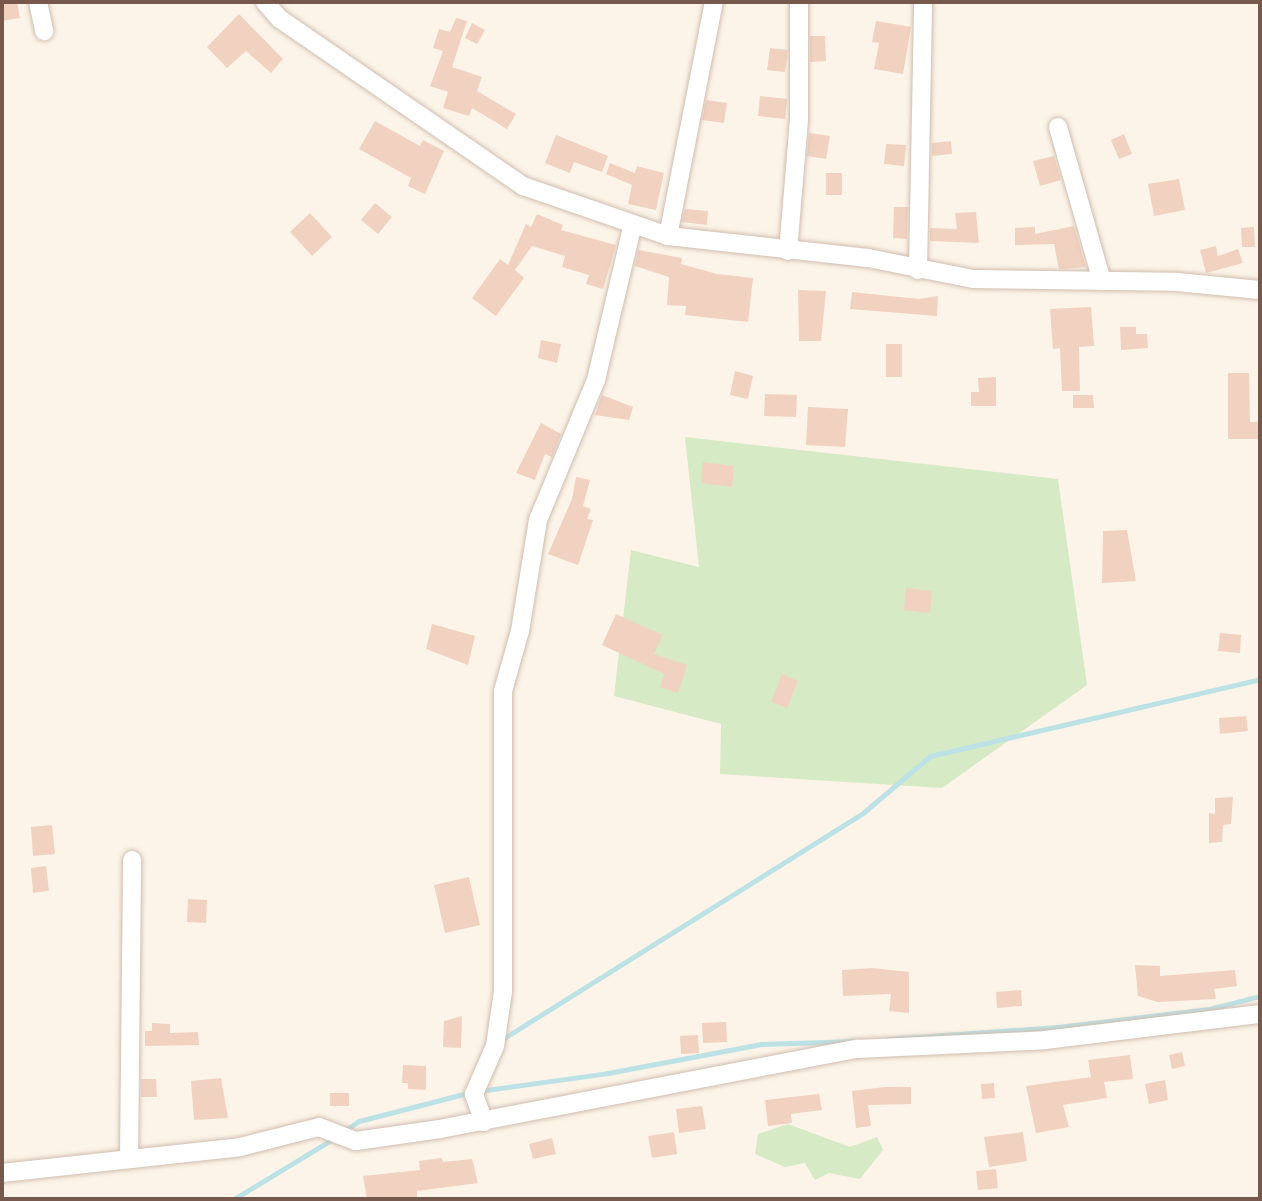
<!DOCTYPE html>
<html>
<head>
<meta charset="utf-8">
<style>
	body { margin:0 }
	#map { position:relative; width:1262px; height:1201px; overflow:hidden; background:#fcf4e8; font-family:"Asap Condensed",sans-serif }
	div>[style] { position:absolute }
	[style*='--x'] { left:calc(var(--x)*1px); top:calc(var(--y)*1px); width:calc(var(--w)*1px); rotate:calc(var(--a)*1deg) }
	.green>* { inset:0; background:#d6eac6 }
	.stream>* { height:5px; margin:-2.5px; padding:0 2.5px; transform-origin:2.5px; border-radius:2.5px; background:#bce2e6 }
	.building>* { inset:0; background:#f1d2c0 }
	.roads { filter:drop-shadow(0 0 2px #d0bdb0) drop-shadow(0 0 2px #d0bdb0) }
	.street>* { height:18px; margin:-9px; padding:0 9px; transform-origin:9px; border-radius:9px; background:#fff }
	span { translate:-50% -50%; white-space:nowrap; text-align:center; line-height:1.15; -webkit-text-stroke:5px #fff8ef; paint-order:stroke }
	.frame { position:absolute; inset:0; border:4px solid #76594c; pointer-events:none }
</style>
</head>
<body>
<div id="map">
	<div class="green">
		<i style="clip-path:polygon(685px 437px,1058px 479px,1087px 685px,942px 788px,720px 774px,721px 724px,614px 696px,631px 550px,699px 567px)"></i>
		<i style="clip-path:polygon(788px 1124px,850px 1147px,877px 1137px,883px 1150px,860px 1179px,829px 1173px,815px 1180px,805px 1163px,785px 1167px,755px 1154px,758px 1134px)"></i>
	</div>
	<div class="stream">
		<i style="--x:887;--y:1039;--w:171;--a:-4"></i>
		<i style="--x:1058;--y:1027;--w:152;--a:-6.8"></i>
		<i style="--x:1209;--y:1009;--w:53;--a:-14.3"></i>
		<i style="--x:501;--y:1040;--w:429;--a:-32.1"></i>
		<i style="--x:864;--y:812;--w:87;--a:-40.3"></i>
		<i style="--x:930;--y:756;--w:339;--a:-13.1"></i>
		<i style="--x:479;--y:1091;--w:130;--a:-7.9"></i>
		<i style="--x:608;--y:1073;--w:156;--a:-10.7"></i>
		<i style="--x:761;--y:1044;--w:95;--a:-1.8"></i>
		<i style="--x:344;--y:1131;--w:18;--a:-34"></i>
		<i style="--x:359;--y:1121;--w:116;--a:-14.5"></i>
		<i style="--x:234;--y:1199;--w:119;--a:-31.3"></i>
	</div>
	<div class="building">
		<i style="clip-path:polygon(2px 2px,17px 2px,20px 18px,2px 21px)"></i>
		<i style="clip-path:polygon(239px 14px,283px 59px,271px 73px,246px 51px,227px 68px,207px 47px)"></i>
		<i style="clip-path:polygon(456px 18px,467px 21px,452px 67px,482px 77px,477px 91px,516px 114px,507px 129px,472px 108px,469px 116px,443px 108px,448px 92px,430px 86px,443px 51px,433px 48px,439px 29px,450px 32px)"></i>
		<i style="clip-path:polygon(876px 21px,911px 27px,903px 74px,874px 69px,879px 43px,872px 42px)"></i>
		<i style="clip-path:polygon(472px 23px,485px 30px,477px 44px,465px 38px)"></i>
		<i style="clip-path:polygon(810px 36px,825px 36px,826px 61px,810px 62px)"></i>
		<i style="clip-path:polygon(770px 48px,788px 50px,785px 72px,767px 70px)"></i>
		<i style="clip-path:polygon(760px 96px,787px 99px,785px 119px,758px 116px)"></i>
		<i style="clip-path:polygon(706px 100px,727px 103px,724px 123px,702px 120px)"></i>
		<i style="clip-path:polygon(375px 121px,420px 146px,423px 140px,444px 151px,425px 194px,408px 186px,411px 178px,359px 149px)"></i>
		<i style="clip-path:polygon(809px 133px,830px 136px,826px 159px,807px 156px)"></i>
		<i style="clip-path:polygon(1124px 134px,1132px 154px,1119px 159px,1111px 140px)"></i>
		<i style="clip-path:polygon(556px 135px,608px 156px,602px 172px,574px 162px,570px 173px,545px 163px)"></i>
		<i style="clip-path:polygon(951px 141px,952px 154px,932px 156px,932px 143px)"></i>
		<i style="clip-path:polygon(886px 144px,906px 145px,904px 166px,884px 164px)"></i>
		<i style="clip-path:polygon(1054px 156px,1061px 180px,1040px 186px,1033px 161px)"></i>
		<i style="clip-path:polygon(610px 163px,635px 173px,637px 166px,664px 173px,656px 210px,628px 204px,632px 185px,606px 174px)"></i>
		<i style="clip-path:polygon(826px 173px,842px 173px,842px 195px,826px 195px)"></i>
		<i style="clip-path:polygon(1179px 179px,1185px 210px,1154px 216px,1148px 184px)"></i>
		<i style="clip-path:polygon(375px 203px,392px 217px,378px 234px,361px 220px)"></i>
		<i style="clip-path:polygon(894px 207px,908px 207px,907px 239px,893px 238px)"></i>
		<i style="clip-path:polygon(685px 209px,708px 211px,707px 225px,682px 222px)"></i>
		<i style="clip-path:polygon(976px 212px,979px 243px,930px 241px,930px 228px,957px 229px,955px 213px)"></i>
		<i style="clip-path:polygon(310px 213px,332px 237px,312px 256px,290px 232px)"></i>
		<i style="clip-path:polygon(537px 214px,563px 225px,561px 230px,616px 245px,603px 289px,586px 284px,589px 275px,562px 267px,565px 256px,532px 246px,515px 270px,524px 278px,496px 316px,472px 298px,500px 259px,508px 265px,526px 224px,531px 227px)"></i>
		<i style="clip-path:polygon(1074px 226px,1086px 267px,1059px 269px,1054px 244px,1015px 245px,1015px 228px,1035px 227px,1035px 234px)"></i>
		<i style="clip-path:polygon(1254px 227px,1255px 247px,1242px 247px,1241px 228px)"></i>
		<i style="clip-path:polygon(1216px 246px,1218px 256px,1238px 249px,1243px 263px,1206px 273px,1200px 250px)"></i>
		<i style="clip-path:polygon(638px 250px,682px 258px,681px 264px,717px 274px,753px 278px,748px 322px,685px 315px,686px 306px,667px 305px,669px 277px,635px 266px)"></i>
		<i style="clip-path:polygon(798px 290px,826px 291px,821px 341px,799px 341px)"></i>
		<i style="clip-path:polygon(852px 292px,919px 299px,938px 296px,937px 316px,850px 309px)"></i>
		<i style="clip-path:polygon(1091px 307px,1094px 346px,1079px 347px,1080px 391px,1062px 391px,1060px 348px,1053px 349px,1050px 309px)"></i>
		<i style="clip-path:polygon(1120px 327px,1136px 327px,1136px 334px,1147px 334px,1148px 348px,1121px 350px)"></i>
		<i style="clip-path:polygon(541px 340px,561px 344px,557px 363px,538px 358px)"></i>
		<i style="clip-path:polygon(886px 344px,902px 344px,902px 377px,886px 377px)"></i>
		<i style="clip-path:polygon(735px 371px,753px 376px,748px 399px,730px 395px)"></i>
		<i style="clip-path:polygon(1228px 373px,1249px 373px,1250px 422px,1260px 422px,1260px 439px,1228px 439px)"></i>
		<i style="clip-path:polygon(996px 377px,996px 406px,971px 406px,971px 392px,979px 392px,978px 378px)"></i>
		<i style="clip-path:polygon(765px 394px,797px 395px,796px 417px,764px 416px)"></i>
		<i style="clip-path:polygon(602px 395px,633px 407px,629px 420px,595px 415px)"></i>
		<i style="clip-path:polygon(1073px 395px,1093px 395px,1094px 408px,1073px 408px)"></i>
		<i style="clip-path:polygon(808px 407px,848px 409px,845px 447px,806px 445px)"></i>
		<i style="clip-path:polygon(541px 423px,561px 434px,552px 457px,545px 454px,535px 480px,516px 473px)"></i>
		<i style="clip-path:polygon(703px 462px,734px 466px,732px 487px,701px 483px)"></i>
		<i style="clip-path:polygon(576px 477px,590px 480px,583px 506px,591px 509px,587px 519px,593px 520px,578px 565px,548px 554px,572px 499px)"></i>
		<i style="clip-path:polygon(1127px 530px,1136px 581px,1102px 583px,1103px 531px)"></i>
		<i style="clip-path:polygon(906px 588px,932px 591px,930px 613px,904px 610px)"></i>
		<i style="clip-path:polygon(616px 614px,663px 635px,654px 654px,687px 665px,678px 693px,660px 687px,664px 674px,602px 645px)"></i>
		<i style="clip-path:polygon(432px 624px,475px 636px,468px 665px,426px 649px)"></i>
		<i style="clip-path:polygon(1220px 633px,1241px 635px,1240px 653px,1218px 651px)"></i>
		<i style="clip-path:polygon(782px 674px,798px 681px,787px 708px,771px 702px)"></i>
		<i style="clip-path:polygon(1246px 716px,1248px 731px,1220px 734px,1219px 718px)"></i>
		<i style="clip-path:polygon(1233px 797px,1231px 824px,1223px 825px,1222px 842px,1209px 843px,1209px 813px,1215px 814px,1215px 798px)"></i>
		<i style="clip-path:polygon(52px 825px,55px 854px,33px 856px,31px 827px)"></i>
		<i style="clip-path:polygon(46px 866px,49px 891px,33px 893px,31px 868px)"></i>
		<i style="clip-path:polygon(469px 877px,480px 925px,445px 933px,434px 885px)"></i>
		<i style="clip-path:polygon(188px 899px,207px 900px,206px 923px,187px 922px)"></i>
		<i style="clip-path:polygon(1135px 965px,1160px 966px,1160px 976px,1235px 970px,1237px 986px,1214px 989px,1216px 999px,1158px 1002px,1138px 996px)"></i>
		<i style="clip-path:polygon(872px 968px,909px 972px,909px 1013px,889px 1011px,891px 994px,843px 996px,842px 970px)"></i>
		<i style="clip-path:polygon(1021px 990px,1022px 1006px,997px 1008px,996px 992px)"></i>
		<i style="clip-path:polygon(462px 1016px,461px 1048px,443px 1047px,444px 1021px)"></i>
		<i style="clip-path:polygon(726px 1022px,727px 1042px,703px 1043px,702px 1023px)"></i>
		<i style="clip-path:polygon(152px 1023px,170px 1024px,170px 1033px,198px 1032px,199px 1045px,145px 1046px,145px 1031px,152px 1031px)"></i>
		<i style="clip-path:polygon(698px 1035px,699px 1053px,681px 1054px,680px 1036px)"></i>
		<i style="clip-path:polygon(1182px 1052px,1185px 1066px,1172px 1069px,1169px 1055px)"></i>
		<i style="clip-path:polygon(1130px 1055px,1133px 1079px,1104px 1082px,1107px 1098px,1063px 1105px,1069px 1127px,1036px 1133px,1026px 1086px,1091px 1077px,1088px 1060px)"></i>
		<i style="clip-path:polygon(403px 1065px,426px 1066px,426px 1090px,408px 1089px,408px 1083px,402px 1083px)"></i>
		<i style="clip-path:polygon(221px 1078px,228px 1118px,194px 1120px,191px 1081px)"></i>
		<i style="clip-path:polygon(141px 1079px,156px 1079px,157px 1097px,141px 1097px)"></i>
		<i style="clip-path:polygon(1165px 1080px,1168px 1100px,1149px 1104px,1145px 1084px)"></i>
		<i style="clip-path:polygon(994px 1083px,995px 1098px,982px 1099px,981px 1084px)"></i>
		<i style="clip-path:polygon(885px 1087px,911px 1087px,911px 1104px,868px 1105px,871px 1126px,856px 1128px,852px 1091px)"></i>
		<i style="clip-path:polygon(330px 1093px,349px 1093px,349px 1106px,330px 1106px)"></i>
		<i style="clip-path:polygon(819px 1094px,822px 1110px,791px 1114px,792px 1123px,768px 1126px,765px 1100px)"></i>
		<i style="clip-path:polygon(702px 1106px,706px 1129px,679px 1133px,676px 1109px)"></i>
		<i style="clip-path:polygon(674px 1132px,677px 1154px,652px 1158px,648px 1136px)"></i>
		<i style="clip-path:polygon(1023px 1132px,1027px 1161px,989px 1167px,984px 1137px)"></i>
		<i style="clip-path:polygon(552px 1138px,556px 1154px,533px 1159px,529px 1144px)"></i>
		<i style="clip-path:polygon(442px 1158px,443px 1162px,472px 1159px,478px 1183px,417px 1191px,417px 1198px,367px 1199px,363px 1176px,420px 1170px,419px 1161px)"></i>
		<i style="clip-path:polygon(996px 1169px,998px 1188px,978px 1190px,976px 1171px)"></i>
	</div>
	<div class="roads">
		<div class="street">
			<i style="--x:38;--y:2;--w:30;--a:78"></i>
			<i style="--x:265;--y:2;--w:23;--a:49"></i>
			<i style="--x:280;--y:19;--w:295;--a:34.5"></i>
			<i style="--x:523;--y:186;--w:153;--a:19"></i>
			<i style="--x:668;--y:236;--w:201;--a:6.3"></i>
			<i style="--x:868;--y:258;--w:107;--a:11.3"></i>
			<i style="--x:973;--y:279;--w:204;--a:0.8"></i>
			<i style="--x:1177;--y:282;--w:83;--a:5.5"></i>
			<i style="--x:1058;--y:127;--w:160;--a:74.1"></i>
			<i style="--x:668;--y:236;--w:238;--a:-78.9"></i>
			<i style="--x:788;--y:251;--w:130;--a:-85.2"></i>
			<i style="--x:799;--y:121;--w:119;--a:-90"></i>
			<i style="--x:918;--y:270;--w:268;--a:-88.9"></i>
			<i style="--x:484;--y:1122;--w:30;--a:-110"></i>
			<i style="--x:474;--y:1094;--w:52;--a:-66.4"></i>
			<i style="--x:495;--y:1046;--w:56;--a:-81.7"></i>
			<i style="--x:503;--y:991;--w:300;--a:-90"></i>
			<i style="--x:503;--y:691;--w:62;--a:-74.2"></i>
			<i style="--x:520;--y:631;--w:112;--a:-80.8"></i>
			<i style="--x:538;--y:520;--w:152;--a:-67.5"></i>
			<i style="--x:596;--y:380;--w:160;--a:-76.7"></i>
			<i style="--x:129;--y:1159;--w:299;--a:-89.4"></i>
			<i style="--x:2;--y:1173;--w:239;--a:-6.2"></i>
			<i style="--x:240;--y:1147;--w:81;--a:-14.2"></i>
			<i style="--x:319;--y:1127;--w:40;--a:21"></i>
			<i style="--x:356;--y:1141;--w:85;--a:-8.1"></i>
			<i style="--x:440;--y:1129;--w:425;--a:-10.9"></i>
			<i style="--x:857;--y:1049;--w:188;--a:-2.7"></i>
			<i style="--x:1045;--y:1040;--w:217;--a:-6.9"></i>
		</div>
	</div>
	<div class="frame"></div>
</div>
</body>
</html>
